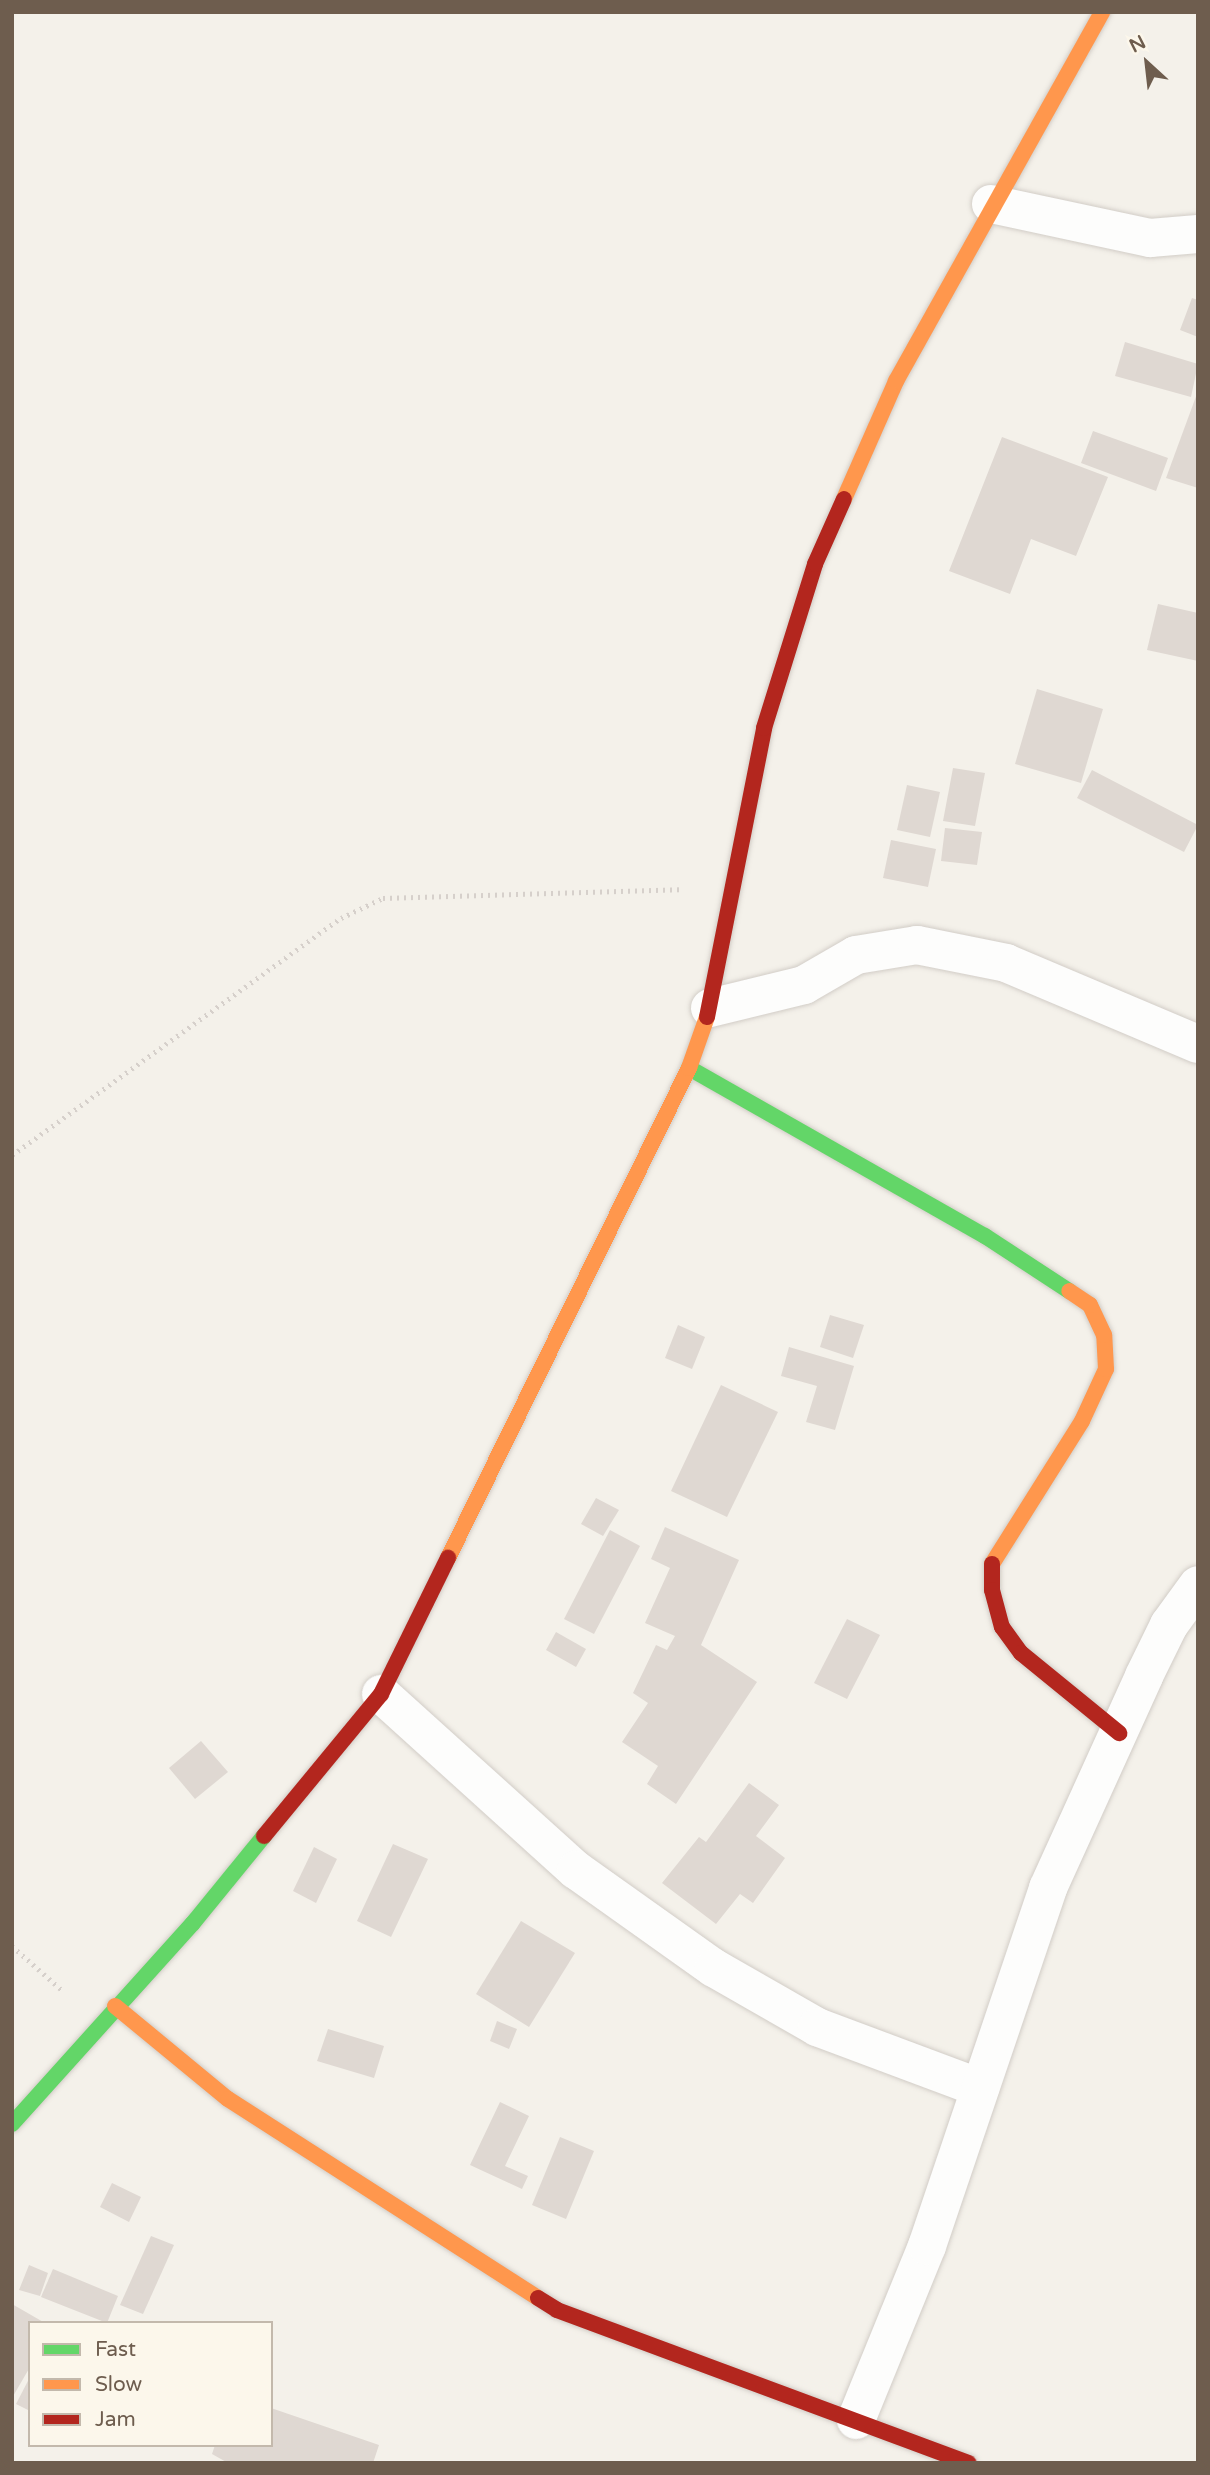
<!DOCTYPE html>
<html>
<head>
<meta charset="utf-8">
<style>
	body { margin:0 }
	#map { position:relative; width:1210px; height:2475px; overflow:hidden; background:#f4f1ea; font-family:"Varela Round",sans-serif }
	div>[style] { position:absolute }
	[style*='--x'] { left:calc(var(--x)*1px); top:calc(var(--y)*1px); width:calc(var(--w)*1px); rotate:calc(var(--a)*1deg) }
	.building>* { inset:0; background:#dfd8d2 }
	.path>* { height:4.5px; margin-top:-2.25px; transform-origin:0; background:repeating-linear-gradient(90deg,#d6d0cb 0 2px,transparent 0 7px) }
	.roads { filter:drop-shadow(0 0 2px #d2cdc7) drop-shadow(0 0 2px #d2cdc7) }
	.street>* { height:38px; margin:-19px; padding:0 19px; transform-origin:19px; border-radius:19px; background:#fdfdfc }
	.fast>* { height:16px; margin:-8px; padding:0 8px; transform-origin:8px; border-radius:8px; background:#63d668 }
	.slow>* { height:16px; margin:-8px; padding:0 8px; transform-origin:8px; border-radius:8px; background:#ff974d }
	.jam>* { height:16px; margin:-8px; padding:0 8px; transform-origin:8px; border-radius:8px; background:#b3261e }
	span { translate:-50% -50%; white-space:nowrap; text-align:center; line-height:1.15; -webkit-text-stroke:5px #fcf7eb; paint-order:stroke }
	.frame { position:absolute; inset:0; border:14px solid #6e5d4e; pointer-events:none }
	.legend { position:absolute; left:28px; top:2321px; width:245px; height:126px; box-sizing:border-box; background:#fcf7eb; border:2px solid #c3b9ac; margin:0; padding:9px 12px; list-style:none; font-size:21px; color:#6e5d4e }
	.legend li { display:flex; align-items:center; gap:14px; height:35px }
	.legend b { width:35px; border:2px solid #c3b9ac }
	.north { position:absolute; left:1112px; top:28px; width:70px; height:70px; -webkit-text-stroke:5px #fcf7eb; paint-order:stroke; rotate:333deg; font-size:19px; font-weight:700; line-height:28px; text-align:center; color:#6e5d4e }
	.north::after { content:''; display:block; margin:auto; width:24px; height:32px; background:#6e5d4e; clip-path:polygon(50% 0,100% 100%,50% 72%,0 100%) }
</style>
</head>
<body>
<div id="map">
	<div class="building">
		<i style="clip-path:polygon(1192px 298px,1198px 300px,1198px 337px,1180px 330px)"></i>
		<i style="clip-path:polygon(1125px 342px,1198px 364px,1191px 397px,1115px 376px)"></i>
		<i style="clip-path:polygon(1198px 391px,1198px 488px,1166px 478px)"></i>
		<i style="clip-path:polygon(1093px 431px,1168px 458px,1156px 491px,1081px 463px)"></i>
		<i style="clip-path:polygon(1002px 437px,1108px 477px,1076px 556px,1031px 539px,1010px 594px,949px 571px)"></i>
		<i style="clip-path:polygon(1158px 604px,1198px 613px,1198px 661px,1147px 650px)"></i>
		<i style="clip-path:polygon(1037px 689px,1103px 709px,1081px 783px,1015px 764px)"></i>
		<i style="clip-path:polygon(953px 768px,985px 773px,975px 826px,943px 821px)"></i>
		<i style="clip-path:polygon(1092px 770px,1198px 825px,1184px 852px,1077px 798px)"></i>
		<i style="clip-path:polygon(907px 785px,940px 792px,930px 837px,897px 830px)"></i>
		<i style="clip-path:polygon(945px 828px,982px 832px,977px 865px,941px 861px)"></i>
		<i style="clip-path:polygon(891px 840px,936px 849px,928px 887px,883px 878px)"></i>
		<i style="clip-path:polygon(830px 1315px,864px 1325px,853px 1358px,820px 1347px)"></i>
		<i style="clip-path:polygon(678px 1325px,705px 1337px,692px 1369px,665px 1358px)"></i>
		<i style="clip-path:polygon(789px 1347px,854px 1366px,835px 1430px,806px 1422px,817px 1386px,781px 1376px)"></i>
		<i style="clip-path:polygon(721px 1385px,778px 1412px,727px 1517px,671px 1491px)"></i>
		<i style="clip-path:polygon(596px 1498px,619px 1510px,603px 1536px,581px 1524px)"></i>
		<i style="clip-path:polygon(665px 1527px,739px 1560px,701px 1645px,757px 1682px,676px 1804px,647px 1784px,658px 1766px,622px 1742px,648px 1703px,633px 1693px,656px 1645px,667px 1650px,675px 1636px,645px 1623px,670px 1568px,651px 1559px)"></i>
		<i style="clip-path:polygon(610px 1530px,640px 1546px,594px 1634px,564px 1619px)"></i>
		<i style="clip-path:polygon(847px 1619px,880px 1635px,847px 1699px,814px 1683px)"></i>
		<i style="clip-path:polygon(556px 1632px,586px 1649px,576px 1667px,546px 1650px)"></i>
		<i style="clip-path:polygon(201px 1741px,228px 1772px,195px 1799px,169px 1768px)"></i>
		<i style="clip-path:polygon(749px 1783px,779px 1805px,756px 1836px,785px 1858px,753px 1903px,740px 1894px,716px 1924px,662px 1883px,699px 1837px,706px 1842px)"></i>
		<i style="clip-path:polygon(393px 1844px,428px 1859px,391px 1937px,357px 1921px)"></i>
		<i style="clip-path:polygon(314px 1847px,337px 1859px,316px 1903px,293px 1891px)"></i>
		<i style="clip-path:polygon(521px 1921px,575px 1953px,529px 2027px,476px 1994px)"></i>
		<i style="clip-path:polygon(497px 2021px,517px 2029px,509px 2049px,490px 2041px)"></i>
		<i style="clip-path:polygon(328px 2029px,384px 2046px,374px 2078px,317px 2061px)"></i>
		<i style="clip-path:polygon(500px 2102px,529px 2116px,505px 2166px,528px 2176px,522px 2189px,470px 2165px)"></i>
		<i style="clip-path:polygon(560px 2137px,594px 2151px,566px 2219px,532px 2205px)"></i>
		<i style="clip-path:polygon(112px 2183px,141px 2197px,129px 2222px,100px 2207px)"></i>
		<i style="clip-path:polygon(151px 2236px,174px 2245px,143px 2314px,120px 2305px)"></i>
		<i style="clip-path:polygon(29px 2265px,48px 2273px,40px 2296px,19px 2290px)"></i>
		<i style="clip-path:polygon(53px 2269px,118px 2296px,107px 2323px,41px 2297px)"></i>
		<i style="clip-path:polygon(12px 2304px,45px 2323px,30px 2323px,30px 2367px,12px 2398px)"></i>
		<i style="clip-path:polygon(30px 2377px,30px 2411px,16px 2404px)"></i>
		<i style="clip-path:polygon(271px 2408px,379px 2445px,373px 2463px,228px 2463px,212px 2454px,215px 2445px,271px 2445px)"></i>
	</div>
	<div class="path">
		<i style="--x:12;--y:1155;--w:405;--a:-35.8"></i>
		<i style="--x:341;--y:918;--w:47;--a:-25.5"></i>
		<i style="--x:383;--y:898;--w:297;--a:-1.7"></i>
		<i style="--x:12;--y:1946;--w:68;--a:41.4"></i>
	</div>
	<div class="roads">
		<div class="street">
			<i style="--x:991;--y:204;--w:163;--a:12.1"></i>
			<i style="--x:1150;--y:238;--w:48;--a:-4.8"></i>
			<i style="--x:710;--y:1008;--w:97;--a:-13.7"></i>
			<i style="--x:804;--y:985;--w:60;--a:-30"></i>
			<i style="--x:856;--y:955;--w:62;--a:-9.3"></i>
			<i style="--x:917;--y:945;--w:91;--a:11.4"></i>
			<i style="--x:1006;--y:963;--w:208;--a:22.9"></i>
			<i style="--x:381;--y:1694;--w:263;--a:42.1"></i>
			<i style="--x:576;--y:1870;--w:169;--a:35.4"></i>
			<i style="--x:714;--y:1968;--w:119;--a:29.8"></i>
			<i style="--x:817;--y:2027;--w:174;--a:20.5"></i>
			<i style="--x:856;--y:2420;--w:188;--a:-67.8"></i>
			<i style="--x:927;--y:2246;--w:378;--a:-71.3"></i>
			<i style="--x:1048;--y:1888;--w:233;--a:-65.6"></i>
			<i style="--x:1144;--y:1676;--w:57;--a:-63.9"></i>
			<i style="--x:1169;--y:1625;--w:49;--a:-54.1"></i>
		</div>
		<div class="fast">
			<i style="--x:689;--y:1068;--w:340;--a:29.6"></i>
			<i style="--x:985;--y:1236;--w:100;--a:33.2"></i>
			<i style="--x:12;--y:2124;--w:270;--a:-48"></i>
			<i style="--x:193;--y:1923;--w:112;--a:-50.8"></i>
		</div>
		<div class="slow">
			<i style="--x:844;--y:499;--w:129;--a:-66.2"></i>
			<i style="--x:896;--y:381;--w:423;--a:-60.8"></i>
			<i style="--x:448;--y:1558;--w:546;--a:-63.81"></i>
			<i style="--x:689;--y:1068;--w:54;--a:-70.6"></i>
			<i style="--x:992;--y:1564;--w:169;--a:-57.8"></i>
			<i style="--x:1082;--y:1421;--w:57;--a:-65.2"></i>
			<i style="--x:1106;--y:1369;--w:34;--a:-93"></i>
			<i style="--x:1104;--y:1335;--w:33;--a:-115"></i>
			<i style="--x:1090;--y:1305;--w:25;--a:-146"></i>
			<i style="--x:115;--y:2006;--w:146;--a:39.5"></i>
			<i style="--x:228;--y:2099;--w:368;--a:32.7"></i>
		</div>
		<div class="jam">
			<i style="--x:707;--y:1017;--w:295;--a:-78.8"></i>
			<i style="--x:764;--y:728;--w:172;--a:-72.7"></i>
			<i style="--x:815;--y:564;--w:71;--a:-66"></i>
			<i style="--x:992;--y:1564;--w:26;--a:90"></i>
			<i style="--x:992;--y:1590;--w:38;--a:75"></i>
			<i style="--x:1002;--y:1627;--w:32;--a:54"></i>
			<i style="--x:1021;--y:1653;--w:127;--a:39.2"></i>
			<i style="--x:264;--y:1836;--w:184;--a:-50.5"></i>
			<i style="--x:381;--y:1694;--w:152;--a:-63.8"></i>
			<i style="--x:538;--y:2298;--w:22;--a:32"></i>
			<i style="--x:557;--y:2310;--w:439;--a:20.4"></i>
		</div>
	</div>
	<div class="frame"></div>
	<ul class="legend">
	<li><b style="height:9px;background:#63d668"></b>Fast</li>
	<li><b style="height:9px;background:#ff974d"></b>Slow</li>
	<li><b style="height:9px;background:#b3261e"></b>Jam</li>
	</ul>
	<div class="north">N</div>
</div>
</body>
</html>
